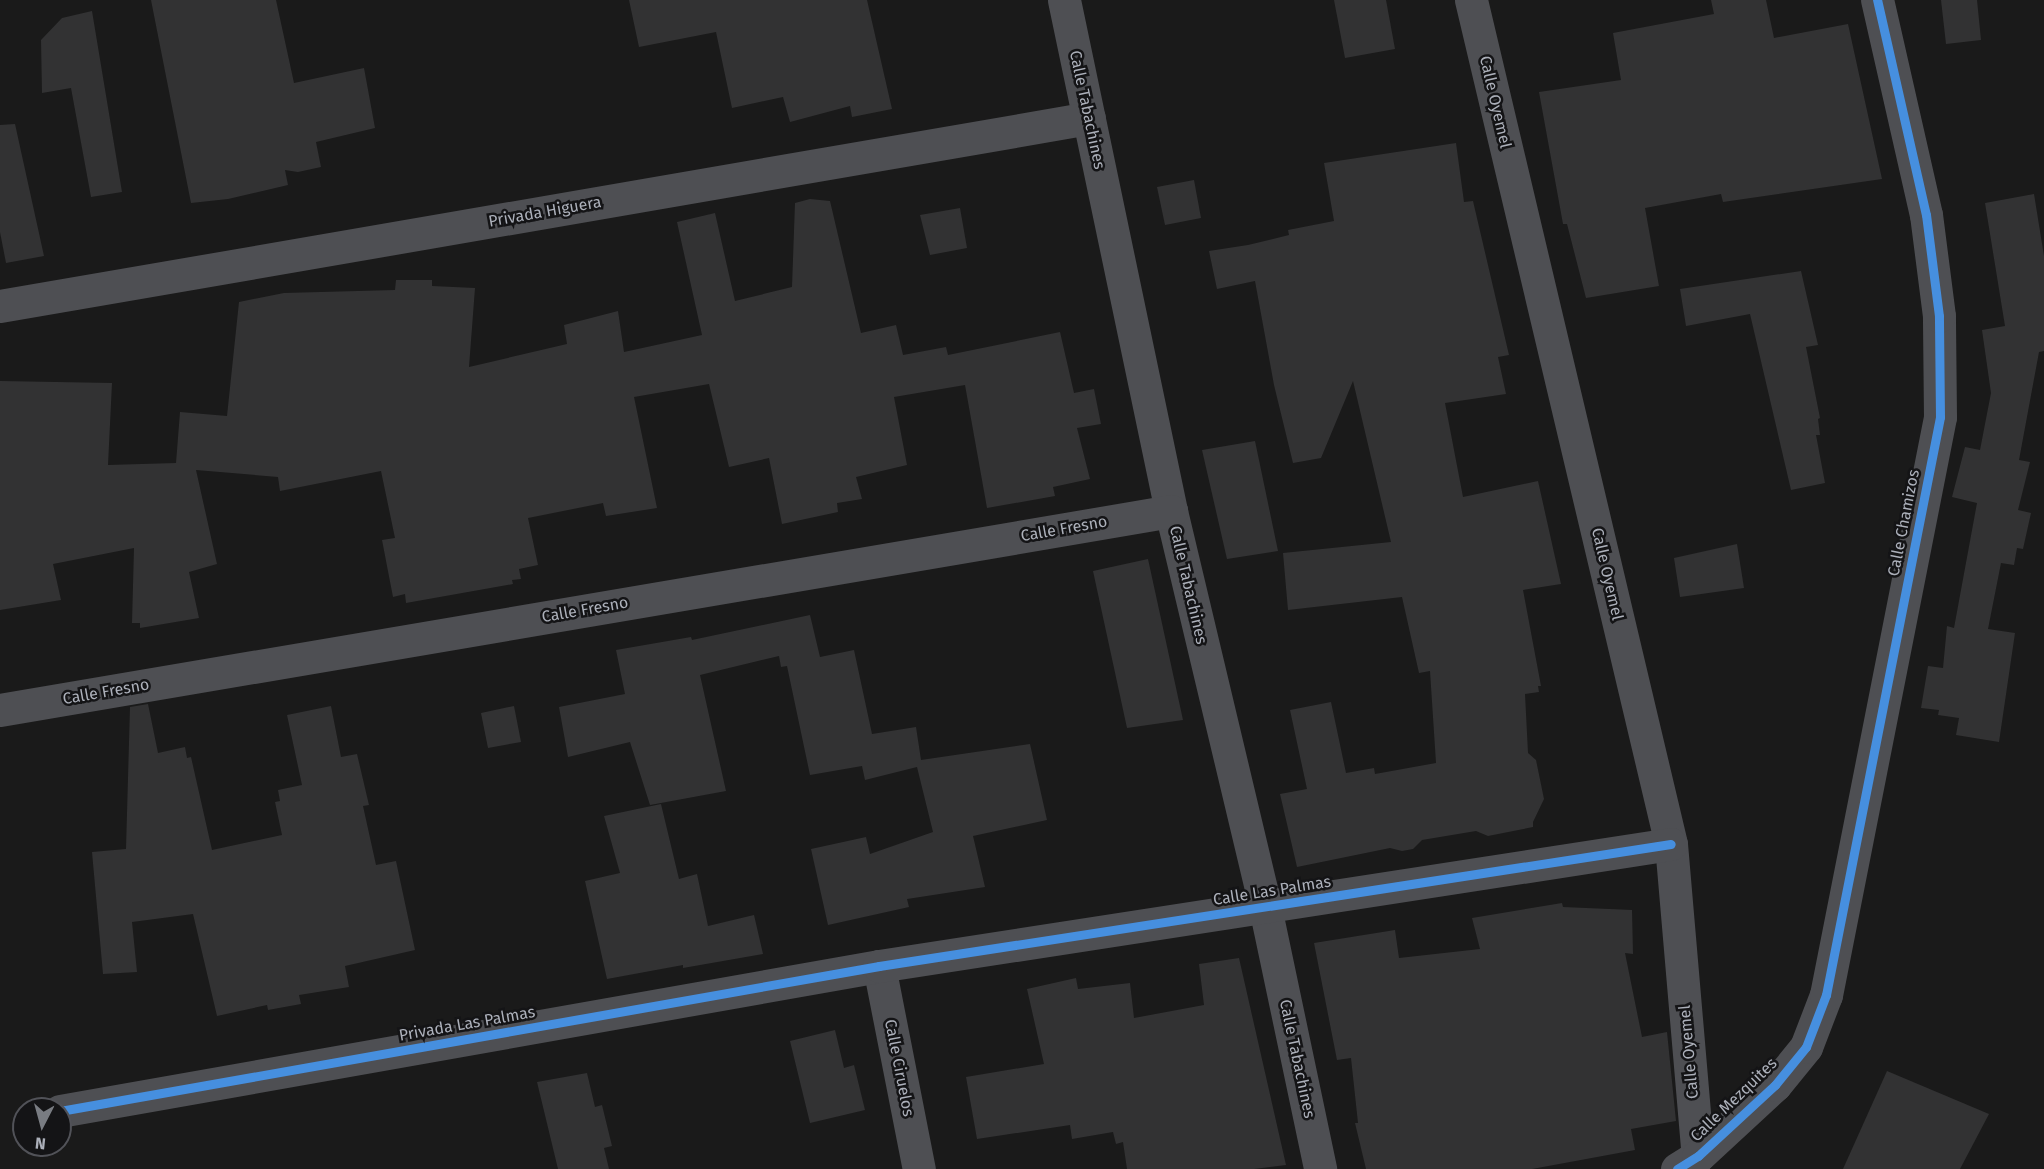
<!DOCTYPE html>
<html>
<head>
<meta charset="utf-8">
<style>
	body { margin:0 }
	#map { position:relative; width:2044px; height:1169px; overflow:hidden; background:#1a1a1a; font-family:"Fira Sans",sans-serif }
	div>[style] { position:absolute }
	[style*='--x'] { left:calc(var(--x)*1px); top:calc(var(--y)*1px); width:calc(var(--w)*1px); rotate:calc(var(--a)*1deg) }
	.building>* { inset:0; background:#323233 }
	.street>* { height:33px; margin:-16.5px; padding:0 16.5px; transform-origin:16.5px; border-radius:16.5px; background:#4e4f53 }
	.cycleway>* { height:9px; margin:-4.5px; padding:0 4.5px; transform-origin:4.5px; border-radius:4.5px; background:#468fdf }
	span { translate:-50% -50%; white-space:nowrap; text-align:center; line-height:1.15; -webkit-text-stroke:5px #141416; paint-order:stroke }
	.street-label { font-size:16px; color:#acb0ba }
	.north { position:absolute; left:12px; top:1097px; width:60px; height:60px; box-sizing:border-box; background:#141416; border:2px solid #515258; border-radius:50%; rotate:186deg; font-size:16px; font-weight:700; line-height:24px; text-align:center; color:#acb0ba }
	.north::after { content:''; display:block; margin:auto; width:21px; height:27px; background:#797c82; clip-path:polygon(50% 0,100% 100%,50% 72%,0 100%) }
</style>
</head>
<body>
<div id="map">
	<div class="building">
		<i style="clip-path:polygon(151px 0,276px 0,294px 83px,364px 68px,375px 128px,316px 142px,321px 167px,298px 172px,285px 170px,288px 185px,228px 199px,191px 203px)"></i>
		<i style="clip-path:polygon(629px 0,867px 0,892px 109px,852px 117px,850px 106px,790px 122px,783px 97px,732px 108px,716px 32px,639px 47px)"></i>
		<i style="clip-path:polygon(1334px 0,1386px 0,1395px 49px,1345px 58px)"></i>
		<i style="clip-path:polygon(1711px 0,1766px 0,1774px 38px,1848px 24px,1882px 179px,1723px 202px,1721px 194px,1645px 208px,1659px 286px,1586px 298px,1567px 224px,1563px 224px,1539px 92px,1621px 80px,1613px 33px,1714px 14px)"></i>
		<i style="clip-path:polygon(1941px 0,1977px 0,1981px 40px,1946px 44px)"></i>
		<i style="clip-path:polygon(92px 11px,122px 192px,91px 197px,71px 88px,42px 93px,41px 40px,62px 18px)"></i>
		<i style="clip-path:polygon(15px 124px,44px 256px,6px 263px,0 232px,0 125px)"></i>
		<i style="clip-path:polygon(1456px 143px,1464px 202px,1473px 201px,1509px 355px,1498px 357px,1506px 394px,1445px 403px,1463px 497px,1538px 481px,1561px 584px,1523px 590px,1541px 686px,1538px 686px,1539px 692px,1525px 694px,1528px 753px,1536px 760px,1544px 799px,1533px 822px,1533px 827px,1488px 836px,1476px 831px,1422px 840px,1413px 849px,1402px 851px,1390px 848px,1297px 867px,1280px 794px,1307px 789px,1290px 710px,1331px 702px,1346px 773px,1374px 768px,1375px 774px,1436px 763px,1430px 671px,1419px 673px,1402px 597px,1288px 610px,1283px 553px,1391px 542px,1353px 381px,1321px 458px,1293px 463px,1274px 385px,1255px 281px,1217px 289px,1209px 251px,1248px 245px,1289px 235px,1288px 230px,1334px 221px,1324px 163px)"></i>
		<i style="clip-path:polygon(1194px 180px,1201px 218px,1165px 225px,1157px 187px)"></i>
		<i style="clip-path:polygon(2034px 194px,2044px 256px,2044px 351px,2039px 352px,2019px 460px,2030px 462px,2018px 510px,2031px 513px,2023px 549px,2017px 548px,2014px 565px,2001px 563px,1988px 629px,2015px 633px,1999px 742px,1956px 735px,1959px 718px,1938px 715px,1939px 710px,1921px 708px,1928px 666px,1943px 668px,1947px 626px,1954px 628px,1977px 503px,1952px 497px,1965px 447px,1980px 450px,1991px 393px,1982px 330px,2005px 326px,1985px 203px)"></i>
		<i style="clip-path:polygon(810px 199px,830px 201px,861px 333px,896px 325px,903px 355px,946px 347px,948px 355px,1060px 332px,1074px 393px,1094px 389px,1101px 424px,1077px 428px,1090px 479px,1053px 487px,1055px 496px,987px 508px,965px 385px,894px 397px,907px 465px,856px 477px,862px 499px,837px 503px,838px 512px,782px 524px,769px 458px,729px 467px,709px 384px,634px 397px,657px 508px,606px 516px,603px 503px,528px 518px,538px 565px,519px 569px,521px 579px,512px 580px,513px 584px,406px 603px,405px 594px,393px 597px,382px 540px,395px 538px,381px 471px,280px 491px,278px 477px,196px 470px,217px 564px,189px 572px,199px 618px,140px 628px,140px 623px,132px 623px,134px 548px,53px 564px,61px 600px,0 610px,0 381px,112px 383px,108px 465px,176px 463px,180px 412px,227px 416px,239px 302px,284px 293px,395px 290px,396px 280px,432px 280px,432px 286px,475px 288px,469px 367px,567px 344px,564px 325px,618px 311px,624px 352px,702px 335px,677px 222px,715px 213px,735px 301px,792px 287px,795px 203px)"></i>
		<i style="clip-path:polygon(960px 208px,967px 248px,930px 255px,920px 215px)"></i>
		<i style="clip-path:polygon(1801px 271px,1818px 345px,1806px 347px,1820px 418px,1818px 419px,1820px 435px,1816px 435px,1825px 483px,1791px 490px,1750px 314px,1686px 326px,1680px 289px)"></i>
		<i style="clip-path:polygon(1255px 441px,1278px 551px,1227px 559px,1202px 450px)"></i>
		<i style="clip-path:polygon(1737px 544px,1744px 588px,1680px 597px,1674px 558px)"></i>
		<i style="clip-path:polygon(1148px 559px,1183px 720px,1127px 728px,1093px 571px)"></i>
		<i style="clip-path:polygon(810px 615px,820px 657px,854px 650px,872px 734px,916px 727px,921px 760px,1030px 744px,1047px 820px,973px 836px,985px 887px,907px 899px,909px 907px,828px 925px,811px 849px,866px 837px,870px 854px,933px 832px,917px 767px,865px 780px,862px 766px,810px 775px,787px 666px,781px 667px,779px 656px,700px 675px,726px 791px,650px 805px,630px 742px,568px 757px,559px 707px,625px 694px,616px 650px,691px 637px,692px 640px)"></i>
		<i style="clip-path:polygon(148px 704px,158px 753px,185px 747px,187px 758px,191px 757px,212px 850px,282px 835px,275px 802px,280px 801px,278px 790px,302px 785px,287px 715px,331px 706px,341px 757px,357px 754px,369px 805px,363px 806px,376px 865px,396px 861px,415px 950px,345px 966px,349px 987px,299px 995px,301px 1004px,268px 1010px,267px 1005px,217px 1016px,193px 914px,132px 922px,137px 972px,103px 974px,92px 852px,126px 849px,130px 707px)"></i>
		<i style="clip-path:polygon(514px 706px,521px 742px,488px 748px,481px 713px)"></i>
		<i style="clip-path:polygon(661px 804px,679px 879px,697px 874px,708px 926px,754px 915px,763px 954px,683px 968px,683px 965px,607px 979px,585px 881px,620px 873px,604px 816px)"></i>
		<i style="clip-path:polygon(1562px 903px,1563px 907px,1632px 910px,1633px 954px,1625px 953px,1642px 1037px,1667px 1032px,1676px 1121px,1631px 1129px,1635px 1150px,1532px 1169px,1366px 1169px,1355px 1123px,1358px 1123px,1351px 1058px,1337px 1060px,1314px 943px,1395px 930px,1399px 958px,1480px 949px,1472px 918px)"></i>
		<i style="clip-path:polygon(1239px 958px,1286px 1165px,1254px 1169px,1127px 1169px,1123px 1142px,1116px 1144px,1113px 1132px,1072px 1139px,1070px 1125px,977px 1139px,966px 1077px,1044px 1064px,1027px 989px,1076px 978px,1078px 989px,1130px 983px,1134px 1018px,1204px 1005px,1199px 964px)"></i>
		<i style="clip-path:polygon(835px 1030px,844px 1068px,854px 1065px,865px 1110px,810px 1123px,790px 1041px)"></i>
		<i style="clip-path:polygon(1887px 1071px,1989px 1114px,1960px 1169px,1843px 1169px)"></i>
		<i style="clip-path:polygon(587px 1073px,595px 1107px,602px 1105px,612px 1146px,604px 1148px,609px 1169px,558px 1169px,537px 1082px)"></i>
	</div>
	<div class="street">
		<i style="--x:1064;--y:0;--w:522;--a:78.17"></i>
		<i style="--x:1171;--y:511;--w:407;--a:76.6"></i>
		<i style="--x:1265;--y:907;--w:268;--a:78.1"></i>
		<i style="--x:1471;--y:0;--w:867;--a:76.67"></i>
		<i style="--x:1671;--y:844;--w:313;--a:85.1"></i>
		<i style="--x:0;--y:306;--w:1105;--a:-9.79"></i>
		<i style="--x:0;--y:710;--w:1188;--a:-9.64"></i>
		<i style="--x:879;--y:966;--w:207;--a:78.9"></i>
		<i style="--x:60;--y:1111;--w:832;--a:-10.04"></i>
		<i style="--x:879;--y:966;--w:801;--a:-8.76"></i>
		<i style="--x:1677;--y:1169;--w:25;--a:-32"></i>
		<i style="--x:1698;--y:1156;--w:105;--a:-42.7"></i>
		<i style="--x:1775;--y:1085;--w:49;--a:-50.8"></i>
		<i style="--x:1806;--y:1047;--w:56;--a:-69"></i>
		<i style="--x:1826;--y:995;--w:589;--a:-78.84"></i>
		<i style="--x:1940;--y:417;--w:101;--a:-90.6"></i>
		<i style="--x:1939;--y:316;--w:102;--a:-97.3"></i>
		<i style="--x:1926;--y:215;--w:221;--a:-102.8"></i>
	</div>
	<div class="cycleway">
		<i style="--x:60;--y:1111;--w:832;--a:-10.04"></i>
		<i style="--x:879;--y:966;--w:801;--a:-8.76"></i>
		<i style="--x:1677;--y:1169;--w:25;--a:-32"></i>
		<i style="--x:1698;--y:1156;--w:105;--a:-42.7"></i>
		<i style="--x:1775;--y:1085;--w:49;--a:-50.8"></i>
		<i style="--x:1806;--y:1047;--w:56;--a:-69"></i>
		<i style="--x:1826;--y:995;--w:589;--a:-78.84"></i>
		<i style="--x:1940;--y:417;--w:101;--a:-90.6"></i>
		<i style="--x:1939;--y:316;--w:102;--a:-97.3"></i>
		<i style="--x:1926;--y:215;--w:221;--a:-102.8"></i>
	</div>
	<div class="street-label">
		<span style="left:1495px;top:102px;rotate:77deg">Calle Oyemel</span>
		<span style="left:1087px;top:110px;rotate:78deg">Calle Tabachines</span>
		<span style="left:545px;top:212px;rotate:-10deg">Privada Higuera</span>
		<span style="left:1904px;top:523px;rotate:-79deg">Calle Chamizos</span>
		<span style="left:1064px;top:529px;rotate:-10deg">Calle Fresno</span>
		<span style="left:1607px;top:574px;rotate:77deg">Calle Oyemel</span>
		<span style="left:1188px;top:585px;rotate:77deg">Calle Tabachines</span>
		<span style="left:585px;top:610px;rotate:-10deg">Calle Fresno</span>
		<span style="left:106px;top:692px;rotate:-10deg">Calle Fresno</span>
		<span style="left:1272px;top:891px;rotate:-9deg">Calle Las Palmas</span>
		<span style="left:467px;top:1024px;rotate:-10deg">Privada Las Palmas</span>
		<span style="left:1689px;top:1052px;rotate:-95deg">Calle Oyemel</span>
		<span style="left:1297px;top:1059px;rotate:78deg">Calle Tabachines</span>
		<span style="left:899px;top:1068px;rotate:79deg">Calle Ciruelos</span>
		<span style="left:1734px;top:1100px;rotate:-44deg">Calle Mezquites</span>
	</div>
	<div class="north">N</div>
</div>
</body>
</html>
